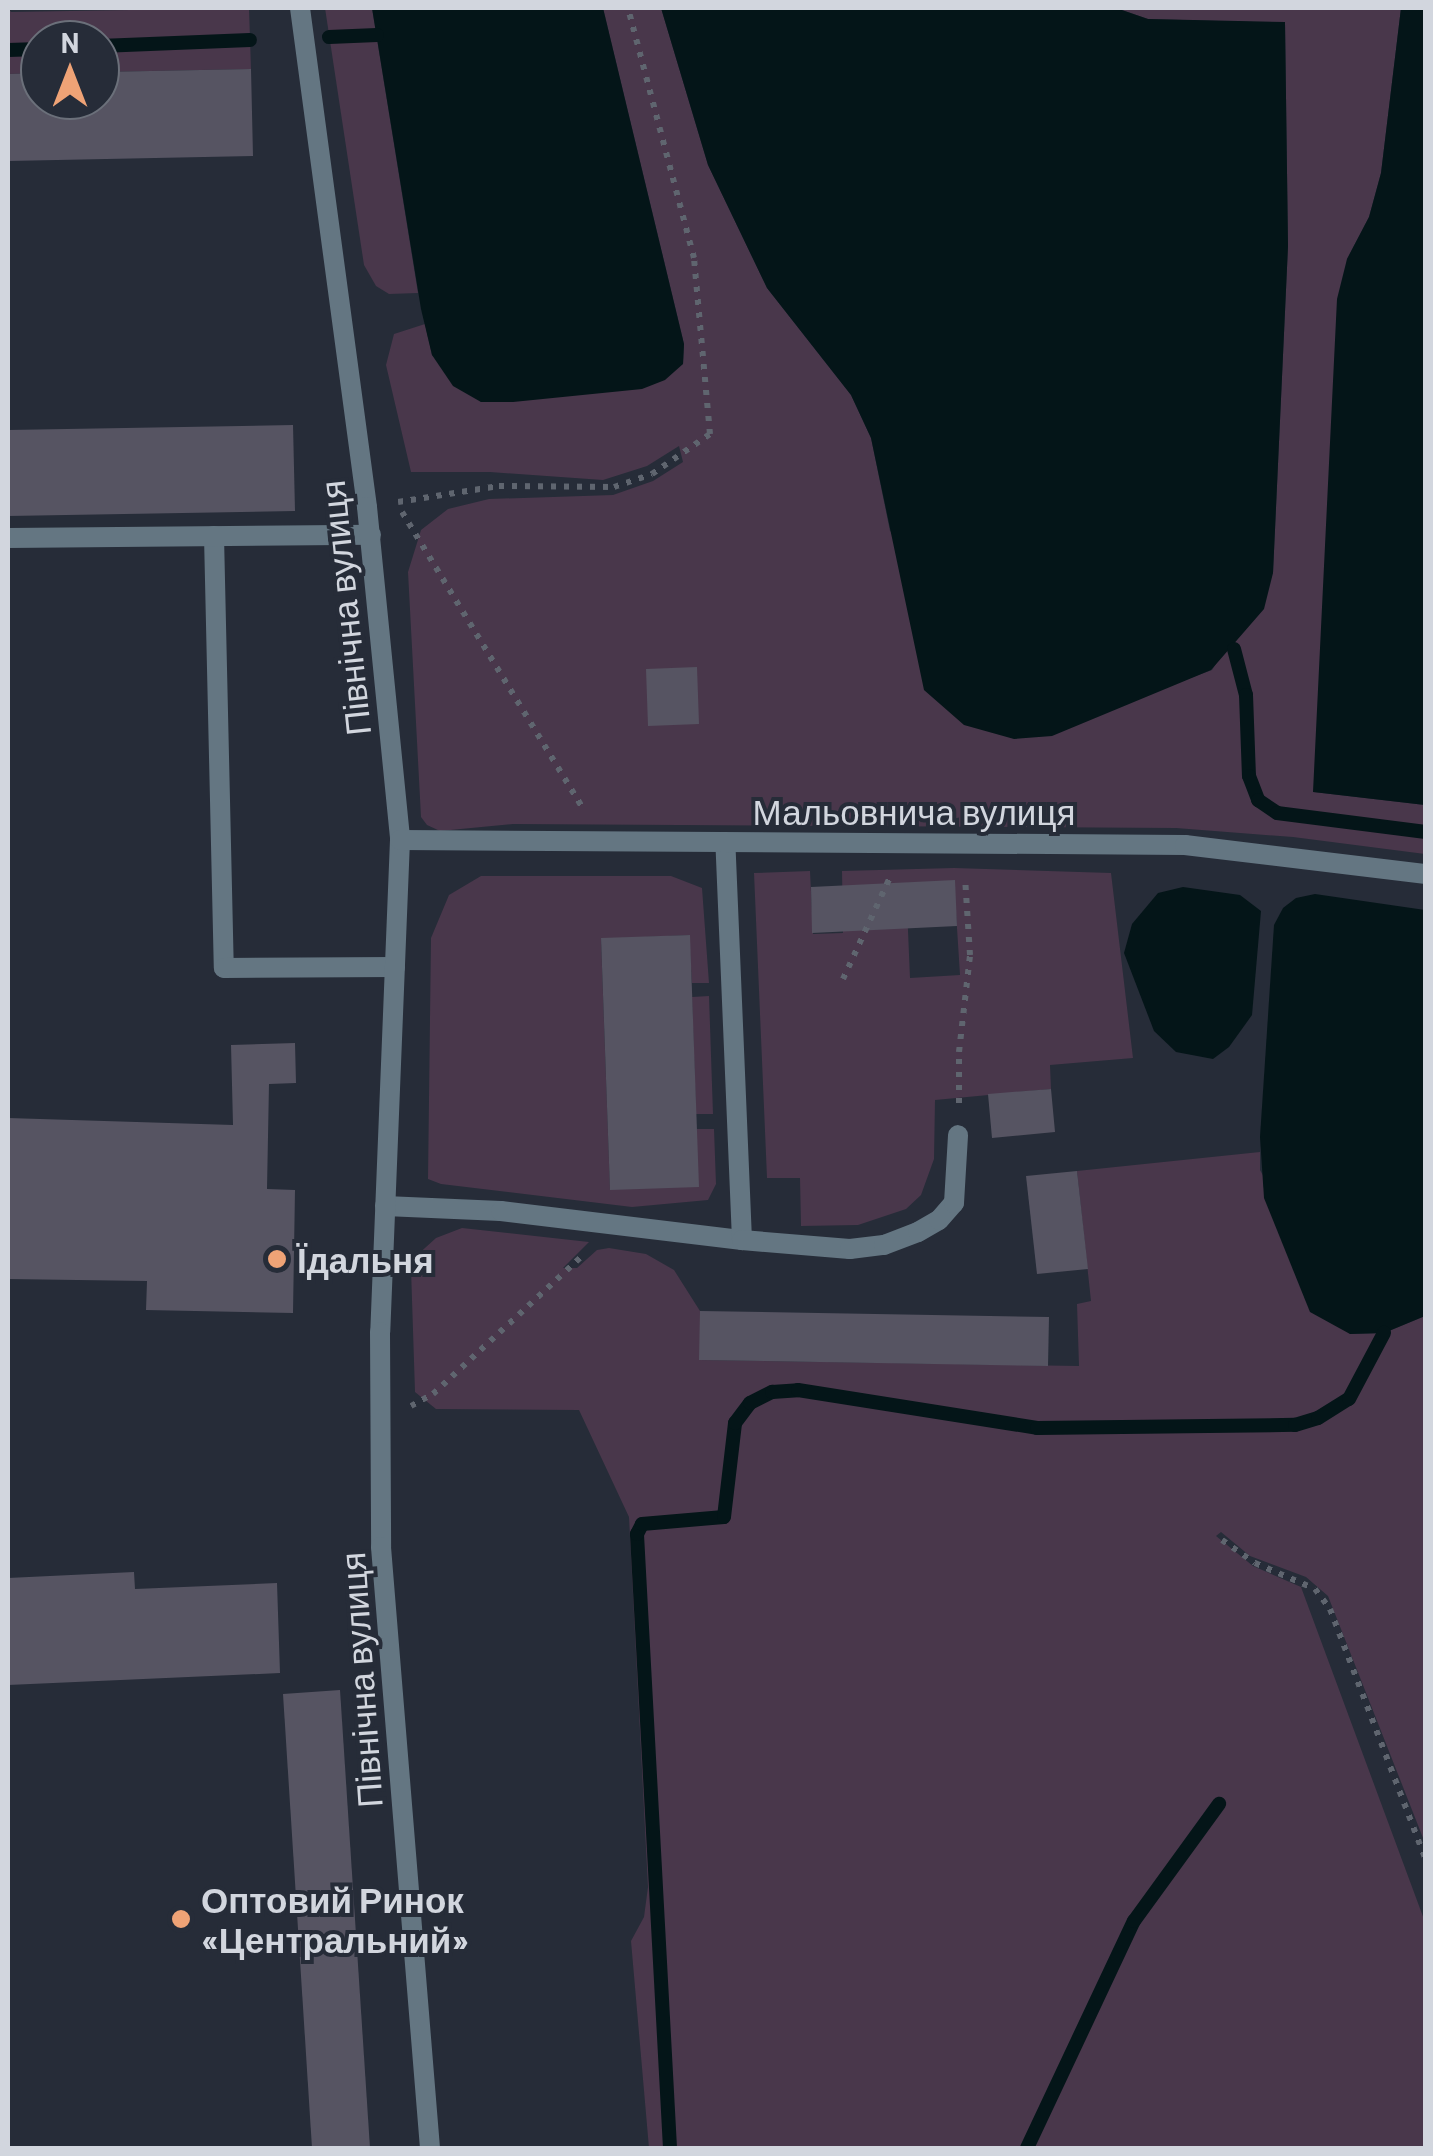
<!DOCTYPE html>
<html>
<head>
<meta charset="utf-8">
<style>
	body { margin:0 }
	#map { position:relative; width:1433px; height:2156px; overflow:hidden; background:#262c38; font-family:Barlow,sans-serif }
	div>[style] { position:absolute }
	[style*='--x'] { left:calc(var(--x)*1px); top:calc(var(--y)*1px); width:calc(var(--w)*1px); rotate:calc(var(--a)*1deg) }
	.green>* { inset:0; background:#49374b }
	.water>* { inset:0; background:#041518 }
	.stream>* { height:14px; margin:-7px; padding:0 7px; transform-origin:7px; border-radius:7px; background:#041518 }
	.building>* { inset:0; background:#565462 }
	.path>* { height:6px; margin-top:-3px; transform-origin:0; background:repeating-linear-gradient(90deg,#5f656f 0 5px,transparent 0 13px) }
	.lane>* { height:20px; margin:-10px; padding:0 10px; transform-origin:10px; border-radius:10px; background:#647682 }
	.street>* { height:20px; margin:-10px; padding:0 10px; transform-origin:10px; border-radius:10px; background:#647682 }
	.dots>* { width:28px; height:28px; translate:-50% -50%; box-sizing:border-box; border:5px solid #262c38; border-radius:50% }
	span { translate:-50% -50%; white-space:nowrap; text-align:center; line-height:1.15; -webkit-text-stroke:8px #262c38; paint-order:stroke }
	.street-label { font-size:35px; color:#d2d6de }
	.poi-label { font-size:35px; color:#d2d6de; font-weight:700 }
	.left { translate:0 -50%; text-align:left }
	.frame { position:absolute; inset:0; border:10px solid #d2d6de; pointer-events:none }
	.north { position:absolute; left:20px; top:20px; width:100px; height:100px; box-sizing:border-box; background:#262c38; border:2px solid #6b707a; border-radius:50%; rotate:0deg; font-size:28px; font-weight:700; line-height:40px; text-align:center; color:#d2d6de }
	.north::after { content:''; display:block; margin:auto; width:35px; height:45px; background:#efa376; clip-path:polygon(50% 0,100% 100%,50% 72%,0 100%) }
</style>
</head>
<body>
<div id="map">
	<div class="green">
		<i style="clip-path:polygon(8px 8px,11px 12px,249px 8px,251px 69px,100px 72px,100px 40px,40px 40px,40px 73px,8px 74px)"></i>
		<i style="clip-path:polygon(325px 8px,372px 8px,418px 293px,389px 294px,376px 286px,364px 265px)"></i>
		<i style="clip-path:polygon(603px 8px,661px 8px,708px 165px,767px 288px,851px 395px,871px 438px,890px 531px,1136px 698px,1212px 670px,1273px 573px,1288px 246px,1285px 23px,1148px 19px,1116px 8px,1401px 8px,1381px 173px,1369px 217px,1347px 259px,1314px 792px,1425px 805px,1425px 854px,1293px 837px,1176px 828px,513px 824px,440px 831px,427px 825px,421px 817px,408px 572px,421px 530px,448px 509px,489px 499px,613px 495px,653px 481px,683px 462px,679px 446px,647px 466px,603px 480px,490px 472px,411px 472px,386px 365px,394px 334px,425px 324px,432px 355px,481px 402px,683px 364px,684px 344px)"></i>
		<i style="clip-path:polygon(evenodd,954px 868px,1111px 873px,1133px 1058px,1050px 1065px,1051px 1089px,935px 1100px,934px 1159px,921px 1195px,906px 1209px,858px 1225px,801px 1226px,800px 1178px,767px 1178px,754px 873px,810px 871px,813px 934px,843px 933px,842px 871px,954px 868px,954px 881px,960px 975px,910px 978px,906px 883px,954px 881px)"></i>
		<i style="clip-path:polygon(481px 876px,671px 876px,702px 888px,709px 983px,692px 983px,689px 935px,601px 939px,610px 1189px,697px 1129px,714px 1129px,716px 1184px,708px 1200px,632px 1207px,441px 1184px,428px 1179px,431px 938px,449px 895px)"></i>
		<i style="clip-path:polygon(709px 996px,713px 1114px,696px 1114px,692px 997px)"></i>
		<i style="clip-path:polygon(1260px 1152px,1260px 1170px,1350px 1334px,1384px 1333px,1425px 1316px,1425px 1843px,1328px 1596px,1306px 1577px,1250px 1556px,1221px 1532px,1216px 1536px,1253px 1566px,1301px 1587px,1425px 1922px,1425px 2148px,649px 2148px,631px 1941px,644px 1917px,648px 1887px,629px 1517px,579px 1410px,436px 1409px,415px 1392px,411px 1269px,415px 1257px,436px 1238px,462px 1228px,589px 1242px,563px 1268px,577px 1268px,597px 1250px,609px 1248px,646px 1254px,674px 1270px,700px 1311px,700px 1360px,1079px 1366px,1077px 1304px,1091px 1301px,1077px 1171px)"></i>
	</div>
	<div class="water">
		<i style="clip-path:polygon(372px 8px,603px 8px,684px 344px,683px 364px,665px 380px,642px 389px,513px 402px,481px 402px,453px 386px,432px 355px,421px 309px)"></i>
		<i style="clip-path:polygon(661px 8px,1116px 8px,1148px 19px,1285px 22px,1288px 246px,1273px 573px,1264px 609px,1211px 670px,1052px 736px,1014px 739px,964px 725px,924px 690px,871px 438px,851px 395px,767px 288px,708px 165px)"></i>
		<i style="clip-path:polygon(1401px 8px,1426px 8px,1425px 805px,1313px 792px,1337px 299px,1347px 259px,1369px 217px,1381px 173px)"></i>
		<i style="clip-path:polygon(1183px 887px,1240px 895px,1261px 911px,1252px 1015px,1229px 1047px,1213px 1059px,1176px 1052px,1154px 1031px,1124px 953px,1132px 924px,1158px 893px)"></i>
		<i style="clip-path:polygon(1315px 894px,1425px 910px,1425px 1316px,1384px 1333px,1350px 1334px,1310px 1312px,1264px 1198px,1260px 1137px,1274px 925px,1283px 908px,1296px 898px)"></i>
	</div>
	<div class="stream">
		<i style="--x:329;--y:37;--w:48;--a:-2.4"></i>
		<i style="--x:100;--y:46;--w:150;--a:-2.3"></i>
		<i style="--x:8;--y:50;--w:32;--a:-2"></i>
		<i style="--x:1234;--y:649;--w:48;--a:75.4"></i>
		<i style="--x:1246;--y:695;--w:81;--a:87.9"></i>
		<i style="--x:1249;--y:776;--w:26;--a:69"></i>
		<i style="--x:1258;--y:800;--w:23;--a:34"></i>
		<i style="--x:1277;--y:813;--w:150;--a:7.3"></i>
		<i style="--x:670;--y:2148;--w:615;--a:-93.08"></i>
		<i style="--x:637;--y:1534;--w:11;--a:-63"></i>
		<i style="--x:642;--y:1524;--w:82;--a:-4.9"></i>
		<i style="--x:724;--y:1517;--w:95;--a:-83.3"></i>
		<i style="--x:735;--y:1423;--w:25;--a:-53"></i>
		<i style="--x:750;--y:1403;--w:25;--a:-27"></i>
		<i style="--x:772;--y:1392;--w:26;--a:-4"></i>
		<i style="--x:798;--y:1390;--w:242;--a:9"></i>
		<i style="--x:1037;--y:1428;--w:258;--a:-0.7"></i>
		<i style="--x:1295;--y:1425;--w:24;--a:-17"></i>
		<i style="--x:1318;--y:1418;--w:36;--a:-32"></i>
		<i style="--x:1349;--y:1399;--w:75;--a:-62.1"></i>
		<i style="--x:1027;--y:2148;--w:251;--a:-64.8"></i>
		<i style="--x:1134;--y:1921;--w:145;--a:-54"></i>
	</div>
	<div class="building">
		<i style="clip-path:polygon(251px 69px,253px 156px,8px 161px,8px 74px,40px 73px,40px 100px,100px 100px,100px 72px)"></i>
		<i style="clip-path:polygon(293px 425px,295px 511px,8px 516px,8px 430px)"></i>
		<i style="clip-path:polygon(697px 667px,699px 724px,648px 726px,646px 669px)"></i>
		<i style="clip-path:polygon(955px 880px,957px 926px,812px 933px,811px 887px)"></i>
		<i style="clip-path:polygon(690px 935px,699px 1187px,610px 1190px,601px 938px)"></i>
		<i style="clip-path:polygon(295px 1043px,296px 1083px,269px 1084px,267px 1189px,295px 1190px,293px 1313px,146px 1310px,147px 1281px,8px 1279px,8px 1118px,233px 1125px,231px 1045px)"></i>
		<i style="clip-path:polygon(1051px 1089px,1055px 1132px,992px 1138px,988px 1094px)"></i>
		<i style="clip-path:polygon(1077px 1171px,1088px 1269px,1037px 1274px,1026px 1176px)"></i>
		<i style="clip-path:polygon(700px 1311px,1049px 1317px,1048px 1366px,699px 1360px)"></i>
		<i style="clip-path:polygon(134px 1572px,135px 1589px,277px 1583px,280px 1673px,8px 1685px,8px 1578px)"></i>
		<i style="clip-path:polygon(340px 1690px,370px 2148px,312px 2148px,283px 1694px)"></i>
	</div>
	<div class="path">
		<i style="--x:398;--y:502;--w:102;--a:-9"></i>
		<i style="--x:499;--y:486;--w:115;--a:0.5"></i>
		<i style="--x:614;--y:487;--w:40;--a:-18.9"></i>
		<i style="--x:652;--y:474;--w:70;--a:-34.6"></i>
		<i style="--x:710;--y:434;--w:177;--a:-95.2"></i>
		<i style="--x:694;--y:258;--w:259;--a:-104.8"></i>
		<i style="--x:402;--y:512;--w:347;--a:58.6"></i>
		<i style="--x:843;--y:979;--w:115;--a:-65.2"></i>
		<i style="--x:959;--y:1103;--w:51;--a:-90"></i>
		<i style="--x:959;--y:1052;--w:98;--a:-83.5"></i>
		<i style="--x:970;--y:955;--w:78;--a:-93.7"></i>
		<i style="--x:411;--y:1406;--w:25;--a:-29"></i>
		<i style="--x:433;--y:1394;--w:207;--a:-42.8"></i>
		<i style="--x:1222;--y:1540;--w:40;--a:34.9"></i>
		<i style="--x:1255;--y:1563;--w:65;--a:23.4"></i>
		<i style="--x:1315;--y:1589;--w:25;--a:53"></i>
		<i style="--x:1330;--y:1609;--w:270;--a:69.1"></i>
	</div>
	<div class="lane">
		<i style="--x:214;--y:536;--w:432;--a:88.7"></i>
		<i style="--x:224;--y:968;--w:171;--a:-0.3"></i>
		<i style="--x:8;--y:538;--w:363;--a:-0.5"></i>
		<i style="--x:385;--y:1206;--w:116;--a:2.5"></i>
		<i style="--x:501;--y:1211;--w:243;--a:6.9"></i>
		<i style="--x:742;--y:1240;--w:398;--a:-92.4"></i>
		<i style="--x:742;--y:1240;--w:108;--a:4.8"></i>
		<i style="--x:850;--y:1249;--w:34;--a:-7"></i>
		<i style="--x:884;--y:1245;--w:36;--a:-21"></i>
		<i style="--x:918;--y:1232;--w:24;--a:-30"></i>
		<i style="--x:939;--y:1220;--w:23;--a:-49"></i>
		<i style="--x:954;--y:1203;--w:68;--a:-86.6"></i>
	</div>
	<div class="street">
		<i style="--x:300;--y:8;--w:503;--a:82.35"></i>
		<i style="--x:367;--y:507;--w:335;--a:84.3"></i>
		<i style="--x:400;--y:840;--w:492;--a:92.3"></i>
		<i style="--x:380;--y:1332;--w:215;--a:89.7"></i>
		<i style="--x:381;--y:1547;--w:603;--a:85.34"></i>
		<i style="--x:400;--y:840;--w:785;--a:0.36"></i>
		<i style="--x:1185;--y:845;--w:243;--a:6.9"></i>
	</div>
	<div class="dots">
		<i style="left:277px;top:1259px;background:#efa376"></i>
		<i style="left:181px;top:1919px;background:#efa376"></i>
	</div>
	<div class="street-label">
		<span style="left:344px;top:608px;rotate:-96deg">Північна вулиця</span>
		<span style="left:914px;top:811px">Мальовнича вулиця</span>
		<span style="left:360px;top:1680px;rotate:-94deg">Північна вулиця</span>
	</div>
	<div class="poi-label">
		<span class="left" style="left:297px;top:1259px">Їдальня</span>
		<span class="left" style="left:201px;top:1919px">Оптовий Ринок<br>«Центральний»</span>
	</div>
	<div class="frame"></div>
	<div class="north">N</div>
</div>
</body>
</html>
